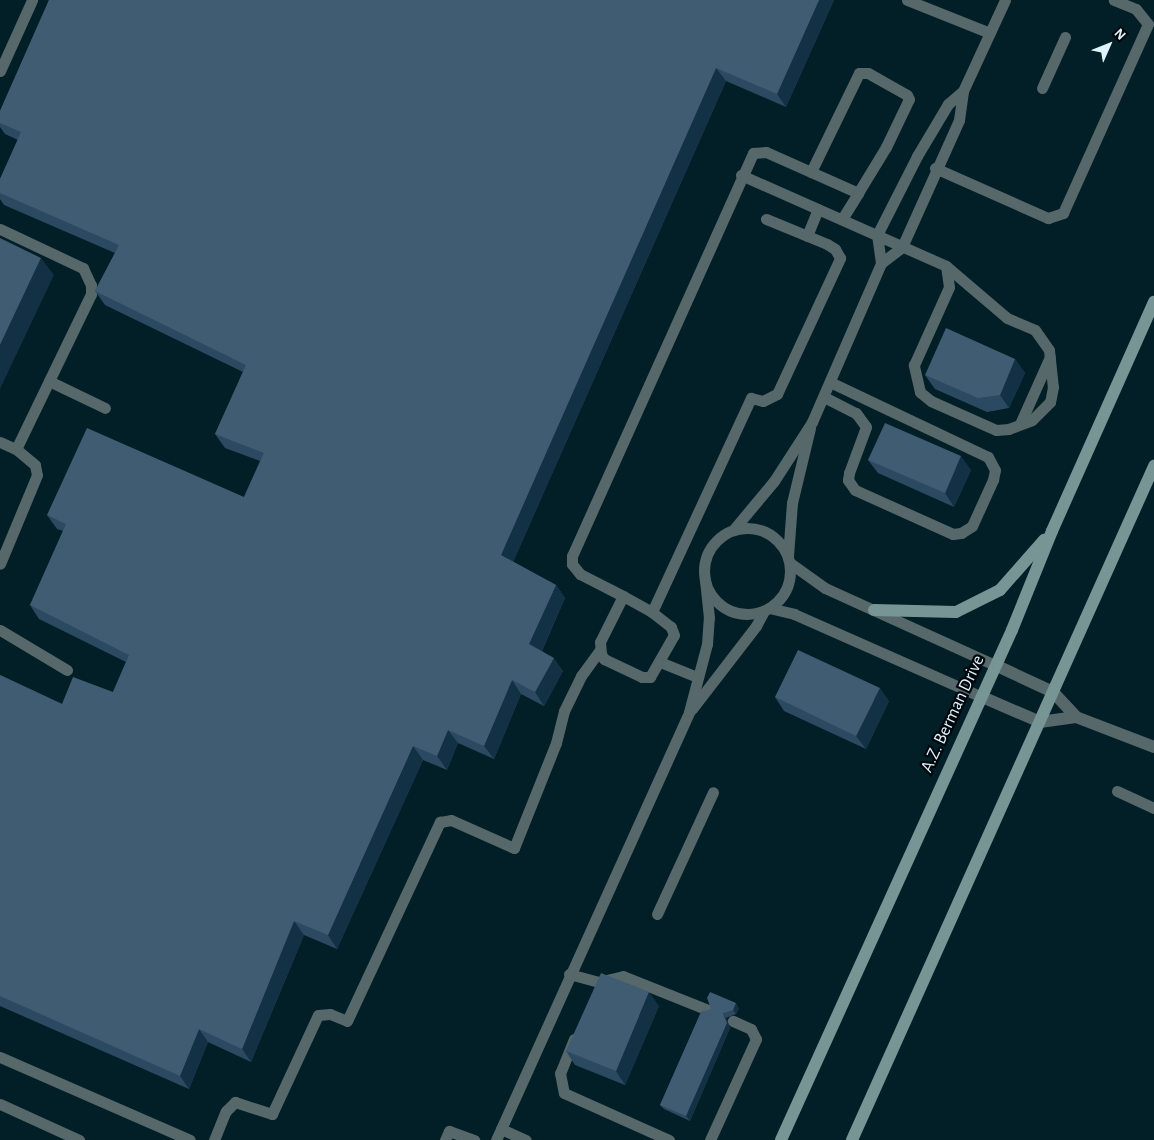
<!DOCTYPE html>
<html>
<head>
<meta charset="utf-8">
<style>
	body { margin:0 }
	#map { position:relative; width:1154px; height:1140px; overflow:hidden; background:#021e27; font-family:"Alegreya Sans",sans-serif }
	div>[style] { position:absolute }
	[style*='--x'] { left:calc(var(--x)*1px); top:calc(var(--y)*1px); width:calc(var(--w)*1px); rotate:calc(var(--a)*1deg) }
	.lane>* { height:11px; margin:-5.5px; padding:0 5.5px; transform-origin:5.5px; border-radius:5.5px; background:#566869 }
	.lane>.ring { margin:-5.5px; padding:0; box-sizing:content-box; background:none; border:11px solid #566869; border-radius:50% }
	.street>* { height:12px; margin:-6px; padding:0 6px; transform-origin:6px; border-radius:6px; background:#566869 }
	.secondary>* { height:12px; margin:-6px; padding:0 6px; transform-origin:6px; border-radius:6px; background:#789596 }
	.wall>* { inset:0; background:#2b4a62 }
	.shaded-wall>* { inset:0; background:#133144 }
	.building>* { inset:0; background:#3f5c73 }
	span { translate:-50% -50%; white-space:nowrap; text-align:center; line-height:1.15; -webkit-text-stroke:4.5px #00070c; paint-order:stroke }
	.street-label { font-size:18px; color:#def2fa }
	.north { position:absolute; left:1084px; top:20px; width:50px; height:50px; -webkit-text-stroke:4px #00070c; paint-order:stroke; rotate:46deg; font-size:14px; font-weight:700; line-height:20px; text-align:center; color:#def2fa }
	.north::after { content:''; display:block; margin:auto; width:18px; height:22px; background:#def2fa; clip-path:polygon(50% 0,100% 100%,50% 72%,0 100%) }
</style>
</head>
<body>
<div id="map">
	<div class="lane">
		<i style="--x:907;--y:0;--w:89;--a:21.7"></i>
		<i style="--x:0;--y:71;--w:78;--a:-65.7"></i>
		<i style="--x:1042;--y:88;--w:56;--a:-65.7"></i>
		<i style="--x:935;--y:168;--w:124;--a:23.9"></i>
		<i style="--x:1048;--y:218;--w:16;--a:-18"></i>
		<i style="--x:1063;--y:213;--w:207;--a:-65.8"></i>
		<i style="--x:1148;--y:24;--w:19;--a:-129"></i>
		<i style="--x:1136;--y:9;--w:24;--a:-158"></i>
		<i style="--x:741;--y:175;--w:224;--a:23.9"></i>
		<i style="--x:946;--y:266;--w:80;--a:40.4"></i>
		<i style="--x:1007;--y:318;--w:30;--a:23"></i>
		<i style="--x:1035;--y:330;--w:24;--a:55"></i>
		<i style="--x:1049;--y:350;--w:37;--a:84"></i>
		<i style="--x:1053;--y:387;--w:15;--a:101"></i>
		<i style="--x:1050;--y:402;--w:25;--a:135"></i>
		<i style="--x:1032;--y:420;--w:25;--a:159"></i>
		<i style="--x:1009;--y:429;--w:13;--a:176"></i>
		<i style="--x:996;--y:430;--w:71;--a:-156"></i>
		<i style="--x:931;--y:401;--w:14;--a:-141"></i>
		<i style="--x:920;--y:392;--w:28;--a:-103"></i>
		<i style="--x:914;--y:365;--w:85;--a:-65.8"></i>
		<i style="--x:949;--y:287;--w:21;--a:-98"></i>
		<i style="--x:842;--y:219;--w:31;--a:-58"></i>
		<i style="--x:0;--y:229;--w:92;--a:25.2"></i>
		<i style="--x:83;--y:268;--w:19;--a:65"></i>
		<i style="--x:91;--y:285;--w:9;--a:90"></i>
		<i style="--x:91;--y:294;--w:172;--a:115.8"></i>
		<i style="--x:16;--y:449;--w:25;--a:40"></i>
		<i style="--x:35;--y:465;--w:10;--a:79"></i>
		<i style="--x:37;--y:475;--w:96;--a:112.6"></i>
		<i style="--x:807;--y:236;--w:29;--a:-68"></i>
		<i style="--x:881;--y:263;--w:28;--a:-98"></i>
		<i style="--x:877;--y:235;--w:89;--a:-63.1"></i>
		<i style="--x:917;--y:156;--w:61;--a:-59.2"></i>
		<i style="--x:948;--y:104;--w:20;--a:-41"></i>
		<i style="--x:49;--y:381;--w:62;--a:25.7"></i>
		<i style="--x:824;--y:397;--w:36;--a:27"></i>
		<i style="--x:856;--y:413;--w:17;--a:54"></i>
		<i style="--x:866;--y:427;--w:49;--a:110.3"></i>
		<i style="--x:849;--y:473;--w:7;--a:98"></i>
		<i style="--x:848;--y:480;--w:12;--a:55"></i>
		<i style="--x:855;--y:490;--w:107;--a:24.2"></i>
		<i style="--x:953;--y:534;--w:8;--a:-7"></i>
		<i style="--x:961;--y:533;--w:13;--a:-32"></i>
		<i style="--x:972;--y:526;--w:51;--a:-65.5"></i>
		<i style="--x:993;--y:480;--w:10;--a:-79"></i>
		<i style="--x:995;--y:470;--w:15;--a:-118"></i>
		<i style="--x:988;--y:457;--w:175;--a:-154.6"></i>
		<i style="--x:1020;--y:424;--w:73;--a:-65.9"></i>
		<i style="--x:0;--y:442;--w:17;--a:24"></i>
		<i class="ring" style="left:704px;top:528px;width:75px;height:75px"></i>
		<i style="--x:734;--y:529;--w:62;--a:-50.2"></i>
		<i style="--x:774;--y:481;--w:70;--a:-57.2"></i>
		<i style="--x:812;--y:422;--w:173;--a:-66.5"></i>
		<i style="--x:881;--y:263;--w:26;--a:-37"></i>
		<i style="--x:902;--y:247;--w:139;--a:-65.8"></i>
		<i style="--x:959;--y:120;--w:29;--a:-82"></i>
		<i style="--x:963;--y:91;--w:100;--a:-65.2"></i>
		<i style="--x:788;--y:556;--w:53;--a:-85.7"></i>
		<i style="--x:792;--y:503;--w:77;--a:-76.5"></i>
		<i style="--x:790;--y:563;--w:43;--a:35.5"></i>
		<i style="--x:825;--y:588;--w:187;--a:24.4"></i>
		<i style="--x:623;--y:596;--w:51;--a:116.6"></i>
		<i style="--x:600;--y:642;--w:12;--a:85"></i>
		<i style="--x:601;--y:654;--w:6;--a:59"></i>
		<i style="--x:604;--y:659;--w:42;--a:25.3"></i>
		<i style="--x:642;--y:677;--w:8;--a:0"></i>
		<i style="--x:650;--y:677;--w:48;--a:-60.3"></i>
		<i style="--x:674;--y:635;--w:9;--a:-111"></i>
		<i style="--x:671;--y:627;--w:24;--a:-142"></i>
		<i style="--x:652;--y:612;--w:33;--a:-151"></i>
		<i style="--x:623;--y:596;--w:48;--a:-152.9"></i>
		<i style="--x:580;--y:574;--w:13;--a:-129"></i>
		<i style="--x:572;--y:564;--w:8;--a:-90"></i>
		<i style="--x:572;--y:556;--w:442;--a:-65.8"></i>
		<i style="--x:753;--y:153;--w:13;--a:-4"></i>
		<i style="--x:766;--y:152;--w:101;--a:24"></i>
		<i style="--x:858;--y:193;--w:54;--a:-58.7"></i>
		<i style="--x:886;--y:147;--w:53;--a:-64.4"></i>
		<i style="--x:909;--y:99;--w:4;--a:-117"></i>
		<i style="--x:907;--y:95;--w:45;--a:-150.6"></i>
		<i style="--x:868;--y:73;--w:9;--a:180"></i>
		<i style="--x:859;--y:73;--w:110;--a:115.9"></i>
		<i style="--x:769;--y:608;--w:26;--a:13"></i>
		<i style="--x:794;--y:614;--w:203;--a:23.8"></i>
		<i style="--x:652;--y:612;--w:236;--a:-65.2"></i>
		<i style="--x:751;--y:398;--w:12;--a:14"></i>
		<i style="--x:763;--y:401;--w:16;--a:-27"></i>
		<i style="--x:777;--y:394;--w:150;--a:-65.1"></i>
		<i style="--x:840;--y:258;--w:10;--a:-119"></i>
		<i style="--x:835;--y:249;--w:9;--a:-148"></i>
		<i style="--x:827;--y:244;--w:66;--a:-157.7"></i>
		<i style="--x:0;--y:630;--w:78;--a:30.8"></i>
		<i style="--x:660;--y:662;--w:40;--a:22"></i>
		<i style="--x:692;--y:709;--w:105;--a:-52.4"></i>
		<i style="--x:756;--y:626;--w:17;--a:-62"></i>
		<i style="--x:1117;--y:791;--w:41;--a:24.7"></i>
		<i style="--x:657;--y:914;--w:134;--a:-65.3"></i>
		<i style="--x:569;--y:974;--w:30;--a:15"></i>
		<i style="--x:598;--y:982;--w:26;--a:-13"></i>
		<i style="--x:623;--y:976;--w:92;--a:21.8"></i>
		<i style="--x:574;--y:1039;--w:37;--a:112"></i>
		<i style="--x:560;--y:1073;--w:20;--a:79"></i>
		<i style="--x:564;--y:1093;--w:115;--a:24.1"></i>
		<i style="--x:0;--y:1057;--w:207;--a:23.6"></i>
		<i style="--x:0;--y:1104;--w:87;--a:24.5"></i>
		<i style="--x:501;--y:1129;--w:27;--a:24"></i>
		<i style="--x:214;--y:1140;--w:31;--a:-68"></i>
		<i style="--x:226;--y:1111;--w:13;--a:-45"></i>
		<i style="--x:235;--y:1102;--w:39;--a:18"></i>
		<i style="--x:272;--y:1114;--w:109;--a:-65.1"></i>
		<i style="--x:318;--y:1015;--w:12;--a:-5"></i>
		<i style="--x:330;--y:1014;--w:18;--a:22"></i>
		<i style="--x:347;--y:1021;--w:220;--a:-65"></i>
		<i style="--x:440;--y:822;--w:11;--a:-10"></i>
		<i style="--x:451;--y:820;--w:69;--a:24"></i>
		<i style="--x:514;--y:848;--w:113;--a:-68.2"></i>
		<i style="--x:556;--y:743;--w:33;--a:-76"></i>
		<i style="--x:564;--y:711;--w:39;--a:-64"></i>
		<i style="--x:581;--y:676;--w:32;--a:-54"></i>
		<i style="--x:445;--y:1140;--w:10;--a:-66"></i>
		<i style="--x:449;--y:1131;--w:27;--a:20"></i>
		<i style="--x:496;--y:1140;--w:470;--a:-65.7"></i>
		<i style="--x:689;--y:712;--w:70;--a:-75.2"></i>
		<i style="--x:707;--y:644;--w:26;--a:-86"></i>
		<i style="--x:709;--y:618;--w:39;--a:-96"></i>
		<i style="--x:710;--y:1140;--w:111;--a:-65.5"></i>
		<i style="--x:756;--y:1039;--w:11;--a:-117"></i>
		<i style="--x:751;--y:1029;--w:20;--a:-156"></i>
	</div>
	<div class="street">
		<i style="--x:995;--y:665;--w:64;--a:25"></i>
		<i style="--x:1053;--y:692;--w:34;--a:47"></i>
		<i style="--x:1076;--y:717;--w:84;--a:21"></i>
		<i style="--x:980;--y:696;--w:65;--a:23.4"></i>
		<i style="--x:1040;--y:722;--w:36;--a:-8"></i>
	</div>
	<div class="secondary">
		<i style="--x:874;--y:610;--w:82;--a:1.4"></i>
		<i style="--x:956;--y:612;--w:49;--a:-26.6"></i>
		<i style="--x:1000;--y:590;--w:67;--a:-48.7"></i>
		<i style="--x:781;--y:1140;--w:560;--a:-65.63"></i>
		<i style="--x:1012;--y:630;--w:107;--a:-68"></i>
		<i style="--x:1052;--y:531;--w:251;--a:-66"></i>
		<i style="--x:852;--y:1140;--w:739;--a:-65.86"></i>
	</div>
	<div class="wall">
		<i style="clip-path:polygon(49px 0,834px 0,786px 107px,726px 81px,513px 562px,556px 585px,565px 598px,542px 651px,563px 671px,544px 706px,521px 694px,494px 759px,458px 743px,447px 770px,423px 760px,337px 949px,304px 935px,251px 1062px,208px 1042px,189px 1089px,0 1006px,0 675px,62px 704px,113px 692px,126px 662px,39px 619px,30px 605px,63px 531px,57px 529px,47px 515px,244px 497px,260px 461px,225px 448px,215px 434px,243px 372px,105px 305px,95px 291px,115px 253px,4px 205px,0 199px,0 179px,18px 140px,5px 134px,0 127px,0 111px)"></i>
		<i style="clip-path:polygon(1015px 359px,1025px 373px,1009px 408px,987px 412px,935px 389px,925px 375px)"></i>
		<i style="clip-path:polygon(868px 460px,971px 470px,954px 507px,878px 473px)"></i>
		<i style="clip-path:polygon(775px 697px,889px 701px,866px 749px,784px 711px)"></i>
		<i style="clip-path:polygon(659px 1006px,625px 1085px,575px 1065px,566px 1051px)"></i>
		<i style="clip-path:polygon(739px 1008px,736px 1014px,726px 1018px,730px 1028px,690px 1121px,664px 1109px,660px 1105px,701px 1012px)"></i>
	</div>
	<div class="shaded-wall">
		<i style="clip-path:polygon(819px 0,834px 0,786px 107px,777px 94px)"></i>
		<i style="clip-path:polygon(716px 68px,726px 81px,510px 569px,501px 555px)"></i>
		<i style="clip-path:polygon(41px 258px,54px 275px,0 389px,0 345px)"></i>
		<i style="clip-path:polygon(1015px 359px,1025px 373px,1009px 408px,1000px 395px)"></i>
		<i style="clip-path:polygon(961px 456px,971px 470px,954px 507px,945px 493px)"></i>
		<i style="clip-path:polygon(556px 585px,565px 598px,539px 657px,529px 644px)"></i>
		<i style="clip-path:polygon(554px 658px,563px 671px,544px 706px,535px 692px)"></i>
		<i style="clip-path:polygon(512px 680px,521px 694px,494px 759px,484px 746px)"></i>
		<i style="clip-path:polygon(880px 688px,889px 701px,866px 749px,856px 736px)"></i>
		<i style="clip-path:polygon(448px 730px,458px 743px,447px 770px,437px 756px)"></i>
		<i style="clip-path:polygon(413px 746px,423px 760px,337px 949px,328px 935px)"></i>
		<i style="clip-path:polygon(294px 921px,304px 935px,251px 1062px,242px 1049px)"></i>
		<i style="clip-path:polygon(649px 992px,659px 1006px,625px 1085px,616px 1071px)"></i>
		<i style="clip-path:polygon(736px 1003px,739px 1008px,736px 1014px,733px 1010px)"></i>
		<i style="clip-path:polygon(723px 1013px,726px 1018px,730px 1028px,690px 1121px,686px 1116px)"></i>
		<i style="clip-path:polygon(199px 1029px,208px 1042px,189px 1089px,180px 1076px)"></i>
	</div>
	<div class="building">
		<i style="clip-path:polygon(49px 0,819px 0,777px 94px,716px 68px,501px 555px,556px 585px,529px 644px,554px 658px,535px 692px,512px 680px,484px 746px,448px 730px,437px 756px,413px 746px,328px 935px,294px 921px,242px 1049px,199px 1029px,180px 1076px,0 996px,0 675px,62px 704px,73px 677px,113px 692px,129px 655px,30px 605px,66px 524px,47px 515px,87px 428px,244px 497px,264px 453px,215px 434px,246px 365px,95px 291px,119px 245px,0 193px,0 179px,21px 132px,0 123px,0 111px)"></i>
		<i style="clip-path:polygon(0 238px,41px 258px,0 345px)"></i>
		<i style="clip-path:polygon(946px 328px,1015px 359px,1000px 395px,978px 398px,925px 375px)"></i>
		<i style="clip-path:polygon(885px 423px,961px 456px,945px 493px,868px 460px)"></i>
		<i style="clip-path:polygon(798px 650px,880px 688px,856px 736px,775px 697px)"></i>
		<i style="clip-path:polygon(601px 973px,649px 992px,616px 1071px,566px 1051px)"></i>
		<i style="clip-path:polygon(710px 992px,736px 1003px,733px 1010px,723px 1013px,727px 1023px,686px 1116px,660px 1105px,701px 1012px,711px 1009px,707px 998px)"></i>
	</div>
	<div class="street-label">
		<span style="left:953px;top:714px;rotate:-65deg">A.Z. Berman Drive</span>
	</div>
	<div class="north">N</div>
</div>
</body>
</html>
